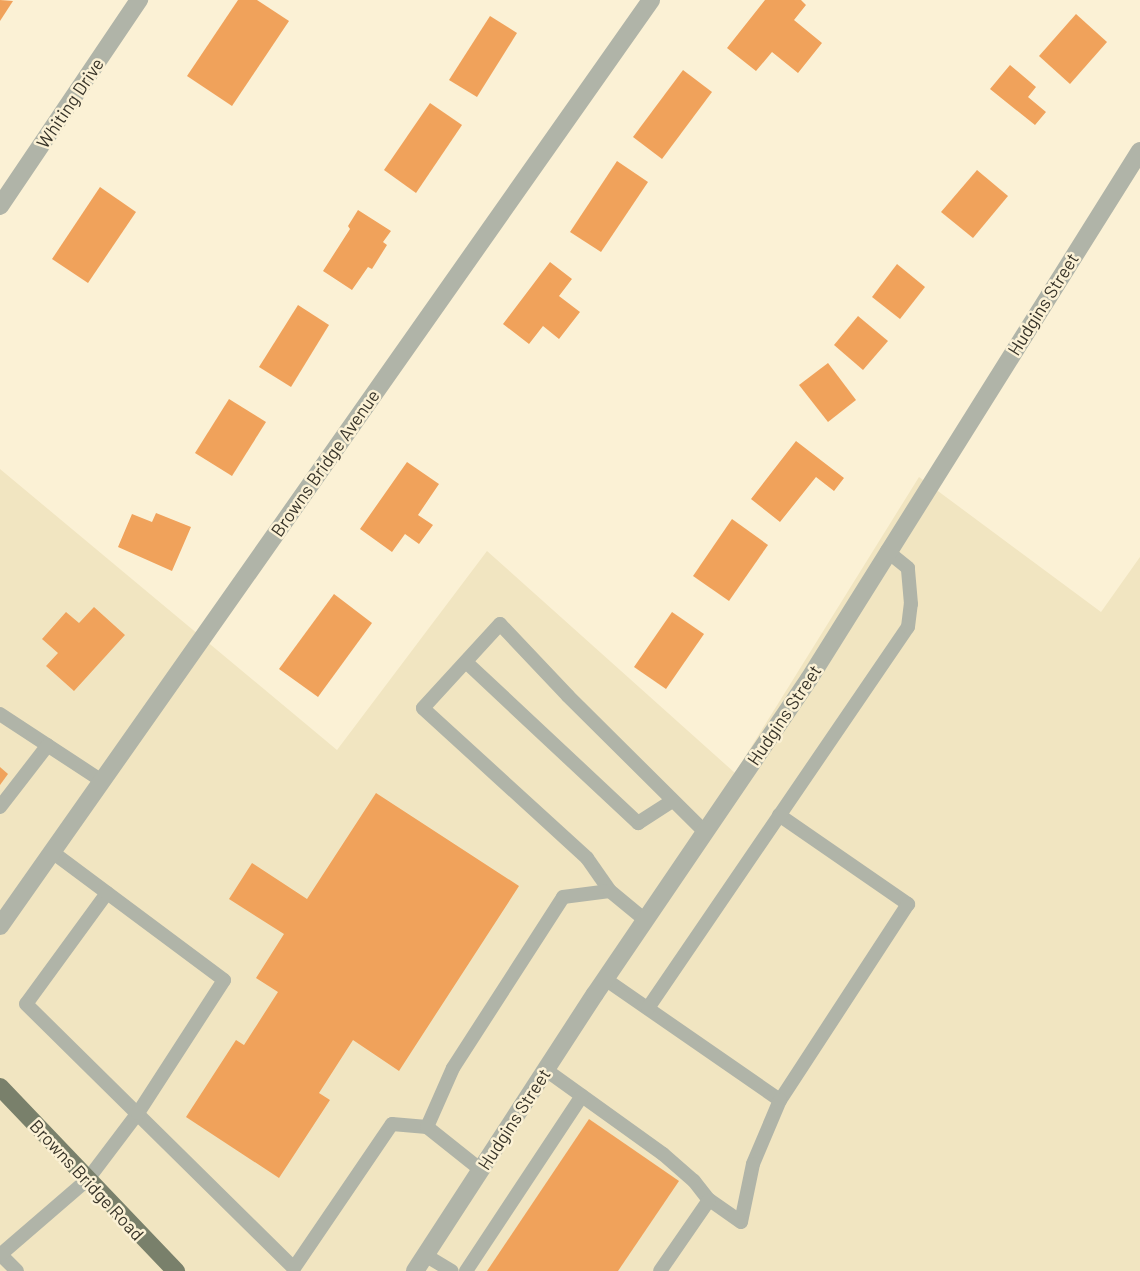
<!DOCTYPE html>
<html>
<head>
<meta charset="utf-8">
<style>
	body { margin:0 }
	#map { position:relative; width:1140px; height:1271px; overflow:hidden; background:#fbf1d5; font-family:Barlow,sans-serif }
	div>[style] { position:absolute }
	[style*='--x'] { left:calc(var(--x)*1px); top:calc(var(--y)*1px); width:calc(var(--w)*1px); rotate:calc(var(--a)*1deg) }
	.built>* { inset:0; background:#f1e5c1 }
	.building>* { inset:0; background:#f0a25b }
	.service>* { height:14px; margin:-7px; padding:0 7px; transform-origin:7px; border-radius:7px; background:#b0b4a8 }
	.minor>* { height:18px; margin:-9px; padding:0 9px; transform-origin:9px; border-radius:9px; background:#b0b4a8 }
	.primary>* { height:18px; margin:-9px; padding:0 9px; transform-origin:9px; border-radius:9px; background:#79806b }
	span { translate:-50% -50%; white-space:nowrap; text-align:center; line-height:1.15; -webkit-text-stroke:5px #fbf1d5; paint-order:stroke }
	.street-label { font-size:18px; color:#373328 }
</style>
</head>
<body>
<div id="map">
	<div class="built">
		<i style="clip-path:polygon(0 469px,337px 750px,487px 551px,735px 773px,919px 477px,1101px 612px,1140px 557px,1140px 1271px,0 1271px)"></i>
	</div>
	<div class="building">
		<i style="clip-path:polygon(0 0,13px 1px,0 21px)"></i>
		<i style="clip-path:polygon(238px 0,257px 0,289px 21px,232px 106px,187px 76px)"></i>
		<i style="clip-path:polygon(765px 0,801px 0,806px 5px,794px 20px,822px 43px,798px 73px,772px 52px,756px 71px,727px 48px)"></i>
		<i style="clip-path:polygon(1076px 14px,1107px 42px,1070px 84px,1039px 56px)"></i>
		<i style="clip-path:polygon(490px 16px,517px 33px,477px 97px,449px 80px)"></i>
		<i style="clip-path:polygon(1010px 65px,1036px 87px,1028px 97px,1046px 112px,1035px 125px,990px 89px)"></i>
		<i style="clip-path:polygon(683px 70px,712px 92px,662px 159px,633px 137px)"></i>
		<i style="clip-path:polygon(430px 103px,462px 125px,416px 193px,384px 170px)"></i>
		<i style="clip-path:polygon(617px 161px,648px 182px,601px 252px,570px 232px)"></i>
		<i style="clip-path:polygon(977px 170px,1008px 196px,973px 238px,941px 212px)"></i>
		<i style="clip-path:polygon(100px 187px,136px 212px,88px 283px,52px 259px)"></i>
		<i style="clip-path:polygon(358px 210px,391px 231px,383px 242px,387px 245px,372px 269px,368px 267px,352px 290px,323px 271px,350px 229px,348px 226px)"></i>
		<i style="clip-path:polygon(550px 262px,572px 279px,559px 296px,580px 312px,559px 339px,543px 326px,529px 344px,503px 324px)"></i>
		<i style="clip-path:polygon(897px 264px,925px 287px,900px 319px,872px 297px)"></i>
		<i style="clip-path:polygon(298px 305px,329px 325px,291px 387px,259px 367px)"></i>
		<i style="clip-path:polygon(858px 316px,888px 341px,863px 370px,834px 345px)"></i>
		<i style="clip-path:polygon(828px 363px,856px 400px,828px 422px,799px 385px)"></i>
		<i style="clip-path:polygon(229px 399px,266px 422px,232px 476px,195px 453px)"></i>
		<i style="clip-path:polygon(796px 441px,844px 478px,834px 491px,816px 477px,780px 522px,751px 499px)"></i>
		<i style="clip-path:polygon(407px 462px,439px 484px,418px 515px,433px 525px,419px 544px,405px 534px,392px 552px,360px 529px)"></i>
		<i style="clip-path:polygon(156px 513px,191px 527px,172px 571px,118px 547px,132px 514px,152px 522px)"></i>
		<i style="clip-path:polygon(732px 519px,768px 545px,729px 601px,693px 576px)"></i>
		<i style="clip-path:polygon(334px 594px,372px 623px,318px 697px,279px 669px)"></i>
		<i style="clip-path:polygon(94px 607px,125px 635px,74px 691px,46px 666px,58px 653px,42px 639px,66px 612px,79px 623px)"></i>
		<i style="clip-path:polygon(672px 612px,704px 634px,666px 689px,634px 667px)"></i>
		<i style="clip-path:polygon(0 767px,8px 774px,0 785px)"></i>
		<i style="clip-path:polygon(376px 793px,519px 886px,399px 1071px,353px 1040px,319px 1093px,330px 1100px,279px 1178px,186px 1117px,236px 1040px,244px 1045px,278px 992px,256px 978px,284px 934px,229px 899px,252px 863px,307px 899px)"></i>
		<i style="clip-path:polygon(589px 1119px,679px 1181px,618px 1271px,487px 1271px)"></i>
	</div>
	<div class="service">
		<i style="--x:466;--y:662;--w:236;--a:43.1"></i>
		<i style="--x:638;--y:823;--w:40;--a:-32.9"></i>
		<i style="--x:0;--y:714;--w:122;--a:33.3"></i>
		<i style="--x:0;--y:807;--w:78;--a:-52.3"></i>
		<i style="--x:779;--y:815;--w:157;--a:34.6"></i>
		<i style="--x:908;--y:904;--w:234;--a:123.1"></i>
		<i style="--x:610;--y:891;--w:40;--a:-124.9"></i>
		<i style="--x:587;--y:858;--w:222;--a:-137.6"></i>
		<i style="--x:423;--y:708;--w:114;--a:-47.5"></i>
		<i style="--x:500;--y:624;--w:99;--a:46.6"></i>
		<i style="--x:568;--y:696;--w:193;--a:44.8"></i>
		<i style="--x:107;--y:893;--w:137;--a:126.1"></i>
		<i style="--x:26;--y:1004;--w:376;--a:44.6"></i>
		<i style="--x:294;--y:1268;--w:174;--a:-55.8"></i>
		<i style="--x:392;--y:1124;--w:35;--a:5"></i>
		<i style="--x:427;--y:1127;--w:69;--a:38.5"></i>
		<i style="--x:605;--y:979;--w:213;--a:34.7"></i>
		<i style="--x:780;--y:1100;--w:69;--a:112.9"></i>
		<i style="--x:753;--y:1164;--w:59;--a:101.7"></i>
		<i style="--x:741;--y:1222;--w:39;--a:-145"></i>
		<i style="--x:648;--y:1008;--w:461;--a:-55.7"></i>
		<i style="--x:908;--y:627;--w:23;--a:-83"></i>
		<i style="--x:911;--y:604;--w:36;--a:-95"></i>
		<i style="--x:908;--y:568;--w:27;--a:-141"></i>
		<i style="--x:546;--y:1070;--w:144;--a:35.7"></i>
		<i style="--x:663;--y:1154;--w:41;--a:41.1"></i>
		<i style="--x:694;--y:1181;--w:24;--a:52"></i>
		<i style="--x:709;--y:1200;--w:86;--a:124.6"></i>
		<i style="--x:427;--y:1127;--w:64;--a:-66.2"></i>
		<i style="--x:453;--y:1068;--w:203;--a:-57.2"></i>
		<i style="--x:563;--y:897;--w:47;--a:-7.3"></i>
		<i style="--x:610;--y:891;--w:45;--a:39.6"></i>
		<i style="--x:0;--y:1254;--w:24;--a:45"></i>
		<i style="--x:0;--y:1255;--w:116;--a:-40.8"></i>
		<i style="--x:88;--y:1179;--w:83;--a:-52.9"></i>
		<i style="--x:138;--y:1113;--w:158;--a:-57.1"></i>
		<i style="--x:224;--y:980;--w:214;--a:-143.3"></i>
		<i style="--x:425;--y:1255;--w:31;--a:31"></i>
		<i style="--x:466;--y:1271;--w:210;--a:-56.5"></i>
	</div>
	<div class="minor">
		<i style="--x:0;--y:206;--w:249;--a:-56"></i>
		<i style="--x:0;--y:926;--w:1132;--a:-54.89"></i>
		<i style="--x:415;--y:1271;--w:330;--a:-57"></i>
		<i style="--x:595;--y:994;--w:381;--a:-55.8"></i>
		<i style="--x:809;--y:679;--w:623;--a:-57.92"></i>
	</div>
	<div class="primary">
		<i style="--x:0;--y:1087;--w:255;--a:46.3"></i>
	</div>
	<div class="street-label">
		<span style="left:70px;top:103px;rotate:-56deg">Whiting Drive</span>
		<span style="left:1043px;top:304px;rotate:-58deg">Hudgins Street</span>
		<span style="left:325px;top:463px;rotate:-55deg">Browns Bridge Avenue</span>
		<span style="left:784px;top:715px;rotate:-56deg">Hudgins Street</span>
		<span style="left:514px;top:1119px;rotate:-57deg">Hudgins Street</span>
		<span style="left:87px;top:1180px;rotate:47deg">Browns Bridge Road</span>
	</div>
</div>
</body>
</html>
